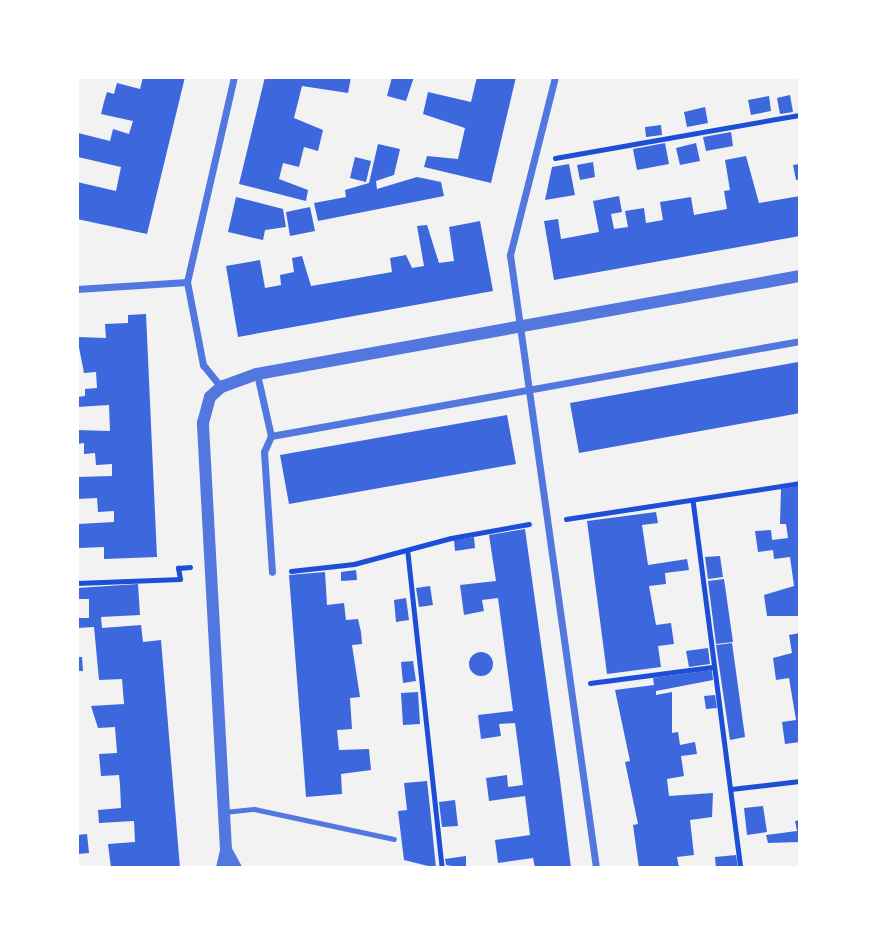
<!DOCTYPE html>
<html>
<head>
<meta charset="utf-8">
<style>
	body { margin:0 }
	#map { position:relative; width:877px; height:945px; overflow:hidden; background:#f2f2f2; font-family:"Golos Text",sans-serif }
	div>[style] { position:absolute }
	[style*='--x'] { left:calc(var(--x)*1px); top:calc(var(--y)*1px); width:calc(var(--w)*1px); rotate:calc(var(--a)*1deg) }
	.building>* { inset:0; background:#3d67dc }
	.round { border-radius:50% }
	.path>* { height:4.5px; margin:-2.25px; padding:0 2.25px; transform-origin:2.25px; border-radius:2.25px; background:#1d4ed8 }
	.service>* { height:5px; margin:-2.5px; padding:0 2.5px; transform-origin:2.5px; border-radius:2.5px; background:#5277de }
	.minor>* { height:7px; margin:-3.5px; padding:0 3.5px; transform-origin:3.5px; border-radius:3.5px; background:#5277de }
	.tertiary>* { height:12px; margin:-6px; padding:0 6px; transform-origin:6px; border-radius:6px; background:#5277de }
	span { translate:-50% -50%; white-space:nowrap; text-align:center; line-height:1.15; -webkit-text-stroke:5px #fff; paint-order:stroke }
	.frame { position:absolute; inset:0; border:79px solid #fff; pointer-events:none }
</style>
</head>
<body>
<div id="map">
	<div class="building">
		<i style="clip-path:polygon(143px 77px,185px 77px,147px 234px,77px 219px,77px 182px,116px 191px,121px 167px,78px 157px,78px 133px,110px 141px,113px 129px,129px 134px,133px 121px,101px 114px,104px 102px,107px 92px,114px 94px,117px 83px,140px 89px)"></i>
		<i style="clip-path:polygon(265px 77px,351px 77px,348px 93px,302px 86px,294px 118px,323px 130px,318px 151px,304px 147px,299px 167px,283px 163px,279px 179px,308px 190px,306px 201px,239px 184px)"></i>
		<i style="clip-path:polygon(392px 77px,414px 77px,406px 101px,387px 96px)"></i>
		<i style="clip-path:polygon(477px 77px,516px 77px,491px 183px,424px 167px,427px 156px,458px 159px,465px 128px,423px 114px,428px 92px,471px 102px)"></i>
		<i style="clip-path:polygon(790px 95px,793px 112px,780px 114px,777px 98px)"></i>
		<i style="clip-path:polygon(769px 96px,771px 111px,751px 115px,748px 100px)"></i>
		<i style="clip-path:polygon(705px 107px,708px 123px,687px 127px,684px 112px)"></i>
		<i style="clip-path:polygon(661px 125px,662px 135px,646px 137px,645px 127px)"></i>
		<i style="clip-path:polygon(731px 132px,733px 146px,706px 151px,703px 137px)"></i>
		<i style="clip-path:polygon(665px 143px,669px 164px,637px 170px,633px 149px)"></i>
		<i style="clip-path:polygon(696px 143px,700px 161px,680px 165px,676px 148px)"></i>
		<i style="clip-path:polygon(378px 144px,400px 149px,394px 175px,376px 181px,377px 189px,417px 177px,441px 182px,444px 196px,318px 221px,314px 203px,346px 197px,345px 190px,369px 183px)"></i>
		<i style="clip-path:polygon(746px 156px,759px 203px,800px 196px,800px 236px,554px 280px,544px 221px,558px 219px,561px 239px,599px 232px,593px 201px,619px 196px,622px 212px,611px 214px,614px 229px,628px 227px,625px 211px,644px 208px,646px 223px,663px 220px,660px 202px,691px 197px,694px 215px,727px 209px,724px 191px,730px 190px,725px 160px)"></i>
		<i style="clip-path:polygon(355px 157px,371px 161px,366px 182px,350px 178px)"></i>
		<i style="clip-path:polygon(593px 162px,595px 177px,580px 180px,577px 165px)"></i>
		<i style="clip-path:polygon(569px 164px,575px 195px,545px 200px,552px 167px)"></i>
		<i style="clip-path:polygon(800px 164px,800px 180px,796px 180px,793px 165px)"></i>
		<i style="clip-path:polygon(236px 197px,283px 209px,286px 227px,265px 230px,263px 240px,228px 232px)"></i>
		<i style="clip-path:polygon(310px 207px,315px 231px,290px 236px,286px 212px)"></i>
		<i style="clip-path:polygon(480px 221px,493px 291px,238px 337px,226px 266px,260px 260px,265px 288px,281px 285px,280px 275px,294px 272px,292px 258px,302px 256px,311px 286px,329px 283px,392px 272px,390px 258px,406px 255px,412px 268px,424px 266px,417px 226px,427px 225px,439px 263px,454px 261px,449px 227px)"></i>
		<i style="clip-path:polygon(146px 314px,157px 557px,104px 559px,104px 547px,79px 548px,78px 524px,114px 522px,114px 511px,98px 512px,97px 498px,77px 499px,77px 477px,112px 476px,112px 464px,96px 465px,95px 453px,84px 454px,84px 443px,77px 444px,77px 430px,110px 431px,109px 405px,77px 407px,77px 397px,85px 396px,85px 389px,97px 388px,96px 372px,84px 373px,77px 337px,106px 338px,105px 324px,128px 323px,128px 315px)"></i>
		<i style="clip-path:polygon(798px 362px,800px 413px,579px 453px,570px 403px)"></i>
		<i style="clip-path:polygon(507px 415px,516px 464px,289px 504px,280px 455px)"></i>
		<i style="clip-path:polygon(800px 486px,800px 616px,767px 616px,764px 595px,794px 586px,790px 557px,774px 559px,773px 550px,758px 552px,755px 531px,771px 530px,772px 540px,788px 538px,786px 524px,780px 524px,781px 489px)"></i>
		<i style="clip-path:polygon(656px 512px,658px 523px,642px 525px,648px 565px,687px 559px,689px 570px,665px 573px,666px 584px,649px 586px,656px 625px,671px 623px,674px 644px,658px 646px,661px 667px,607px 674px,587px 521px)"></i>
		<i style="clip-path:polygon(525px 529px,560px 780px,571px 868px,535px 868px,533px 858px,498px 863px,495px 840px,530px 835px,525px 796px,489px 801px,486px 778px,507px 775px,508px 787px,523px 785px,519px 753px,515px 723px,499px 724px,501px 736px,481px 739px,478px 715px,513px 711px,498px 598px,482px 600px,484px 611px,464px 615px,460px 585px,496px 581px,489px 535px)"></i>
		<i style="clip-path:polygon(474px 537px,475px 548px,455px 551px,454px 540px)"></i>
		<i style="clip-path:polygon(720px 556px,723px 577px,708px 579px,705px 557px)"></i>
		<i style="clip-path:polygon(356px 570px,357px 580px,341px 581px,341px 572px)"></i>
		<i style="clip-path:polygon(325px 572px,327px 605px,344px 603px,346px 620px,358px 619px,361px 632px,362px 644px,352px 645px,360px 697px,350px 698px,352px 729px,337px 730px,339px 750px,369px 749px,371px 770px,341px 774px,342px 794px,306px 797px,289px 575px)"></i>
		<i style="clip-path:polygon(724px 579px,733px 642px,716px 644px,708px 581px)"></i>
		<i style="clip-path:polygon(138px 584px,140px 615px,101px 617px,102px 628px,141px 625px,143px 642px,161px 640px,180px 868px,111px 868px,108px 844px,135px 842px,134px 821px,99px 823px,98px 810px,121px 808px,120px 785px,119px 775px,101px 776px,99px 754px,117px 753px,115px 727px,98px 728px,91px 706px,124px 704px,122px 679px,99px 680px,94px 627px,77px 628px,77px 618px,89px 618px,89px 599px,77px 599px,77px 588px)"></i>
		<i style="clip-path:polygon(430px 586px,433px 605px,419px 607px,416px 588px)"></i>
		<i style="clip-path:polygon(406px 598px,409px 620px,396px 622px,394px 600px)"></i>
		<i style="clip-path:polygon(800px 633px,800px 742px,785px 744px,782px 722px,796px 720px,789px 678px,776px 680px,773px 658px,792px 653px,789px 635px)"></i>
		<i style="clip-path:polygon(732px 643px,745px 737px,730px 740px,716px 645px)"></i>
		<i style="clip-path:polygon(708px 648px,710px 664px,689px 667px,686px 651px)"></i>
		<i class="round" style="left:469px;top:652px;width:24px;height:24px"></i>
		<i style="clip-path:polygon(77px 657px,82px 657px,83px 671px,77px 671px)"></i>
		<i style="clip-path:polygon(413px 661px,416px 681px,403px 683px,401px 662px)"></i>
		<i style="clip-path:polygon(712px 670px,713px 680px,656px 691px,656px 695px,672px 692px,672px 733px,678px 732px,680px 745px,695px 742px,697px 754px,681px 756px,684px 776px,667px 779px,669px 796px,713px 793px,712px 817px,690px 820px,694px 855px,677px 857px,679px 868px,639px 868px,633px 825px,638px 824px,625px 762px,630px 761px,615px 690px,654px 685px,653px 678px)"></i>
		<i style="clip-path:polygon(418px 692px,420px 724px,403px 725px,401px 693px)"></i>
		<i style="clip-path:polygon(715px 695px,717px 708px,706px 709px,704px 696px)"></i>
		<i style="clip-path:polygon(427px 781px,430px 808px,436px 868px,404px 860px,398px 811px,407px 810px,404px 783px)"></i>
		<i style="clip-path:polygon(455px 800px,458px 826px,442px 827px,439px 802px)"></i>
		<i style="clip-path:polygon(763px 806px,767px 832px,747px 835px,744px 808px)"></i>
		<i style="clip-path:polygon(800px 820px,800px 842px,768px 843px,766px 835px,797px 831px,795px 821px)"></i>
		<i style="clip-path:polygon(87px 834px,89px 853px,77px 854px,77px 835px)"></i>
		<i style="clip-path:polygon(736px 855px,738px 868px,716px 868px,715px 857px)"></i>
		<i style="clip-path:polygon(466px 856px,466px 868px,446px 865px,445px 859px)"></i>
	</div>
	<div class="path">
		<i style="--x:555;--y:158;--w:249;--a:-10"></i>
		<i style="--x:693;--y:500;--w:371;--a:82.6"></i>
		<i style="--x:566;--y:519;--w:237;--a:-8.7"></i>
		<i style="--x:408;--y:553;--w:317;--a:83.8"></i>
		<i style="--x:291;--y:571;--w:63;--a:-6.3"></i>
		<i style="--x:354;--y:564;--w:100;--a:-15"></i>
		<i style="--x:451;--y:538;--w:79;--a:-10.2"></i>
		<i style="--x:77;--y:583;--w:103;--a:-2.2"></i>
		<i style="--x:180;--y:579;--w:11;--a:-100"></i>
		<i style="--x:178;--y:568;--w:12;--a:-5"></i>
		<i style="--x:590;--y:683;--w:125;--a:-7.4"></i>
		<i style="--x:731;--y:789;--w:69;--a:-6.6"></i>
	</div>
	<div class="service">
		<i style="--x:224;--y:812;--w:30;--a:-6"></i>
		<i style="--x:254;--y:809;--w:143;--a:12.1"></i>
	</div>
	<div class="minor">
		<i style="--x:555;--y:77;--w:184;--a:104.2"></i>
		<i style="--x:510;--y:255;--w:619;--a:82.01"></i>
		<i style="--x:77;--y:289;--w:110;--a:-3.6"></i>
		<i style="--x:257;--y:374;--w:64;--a:77.3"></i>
		<i style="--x:271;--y:436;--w:17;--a:114"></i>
		<i style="--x:264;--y:452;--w:120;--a:86.2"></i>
		<i style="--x:221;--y:387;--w:28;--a:-129"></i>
		<i style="--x:203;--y:365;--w:85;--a:-100.9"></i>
		<i style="--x:187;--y:282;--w:210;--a:-77.1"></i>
		<i style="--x:271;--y:436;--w:537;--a:-10.18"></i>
	</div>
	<div class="tertiary">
		<i style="--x:226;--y:850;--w:21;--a:61"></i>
		<i style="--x:222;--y:868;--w:18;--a:-77"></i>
		<i style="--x:226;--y:850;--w:428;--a:-93.1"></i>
		<i style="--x:203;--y:423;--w:27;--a:-75"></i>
		<i style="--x:210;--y:397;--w:15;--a:-42"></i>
		<i style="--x:221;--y:387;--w:38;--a:-20"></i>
		<i style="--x:257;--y:374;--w:552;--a:-10.23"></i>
	</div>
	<div class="frame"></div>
</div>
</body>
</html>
